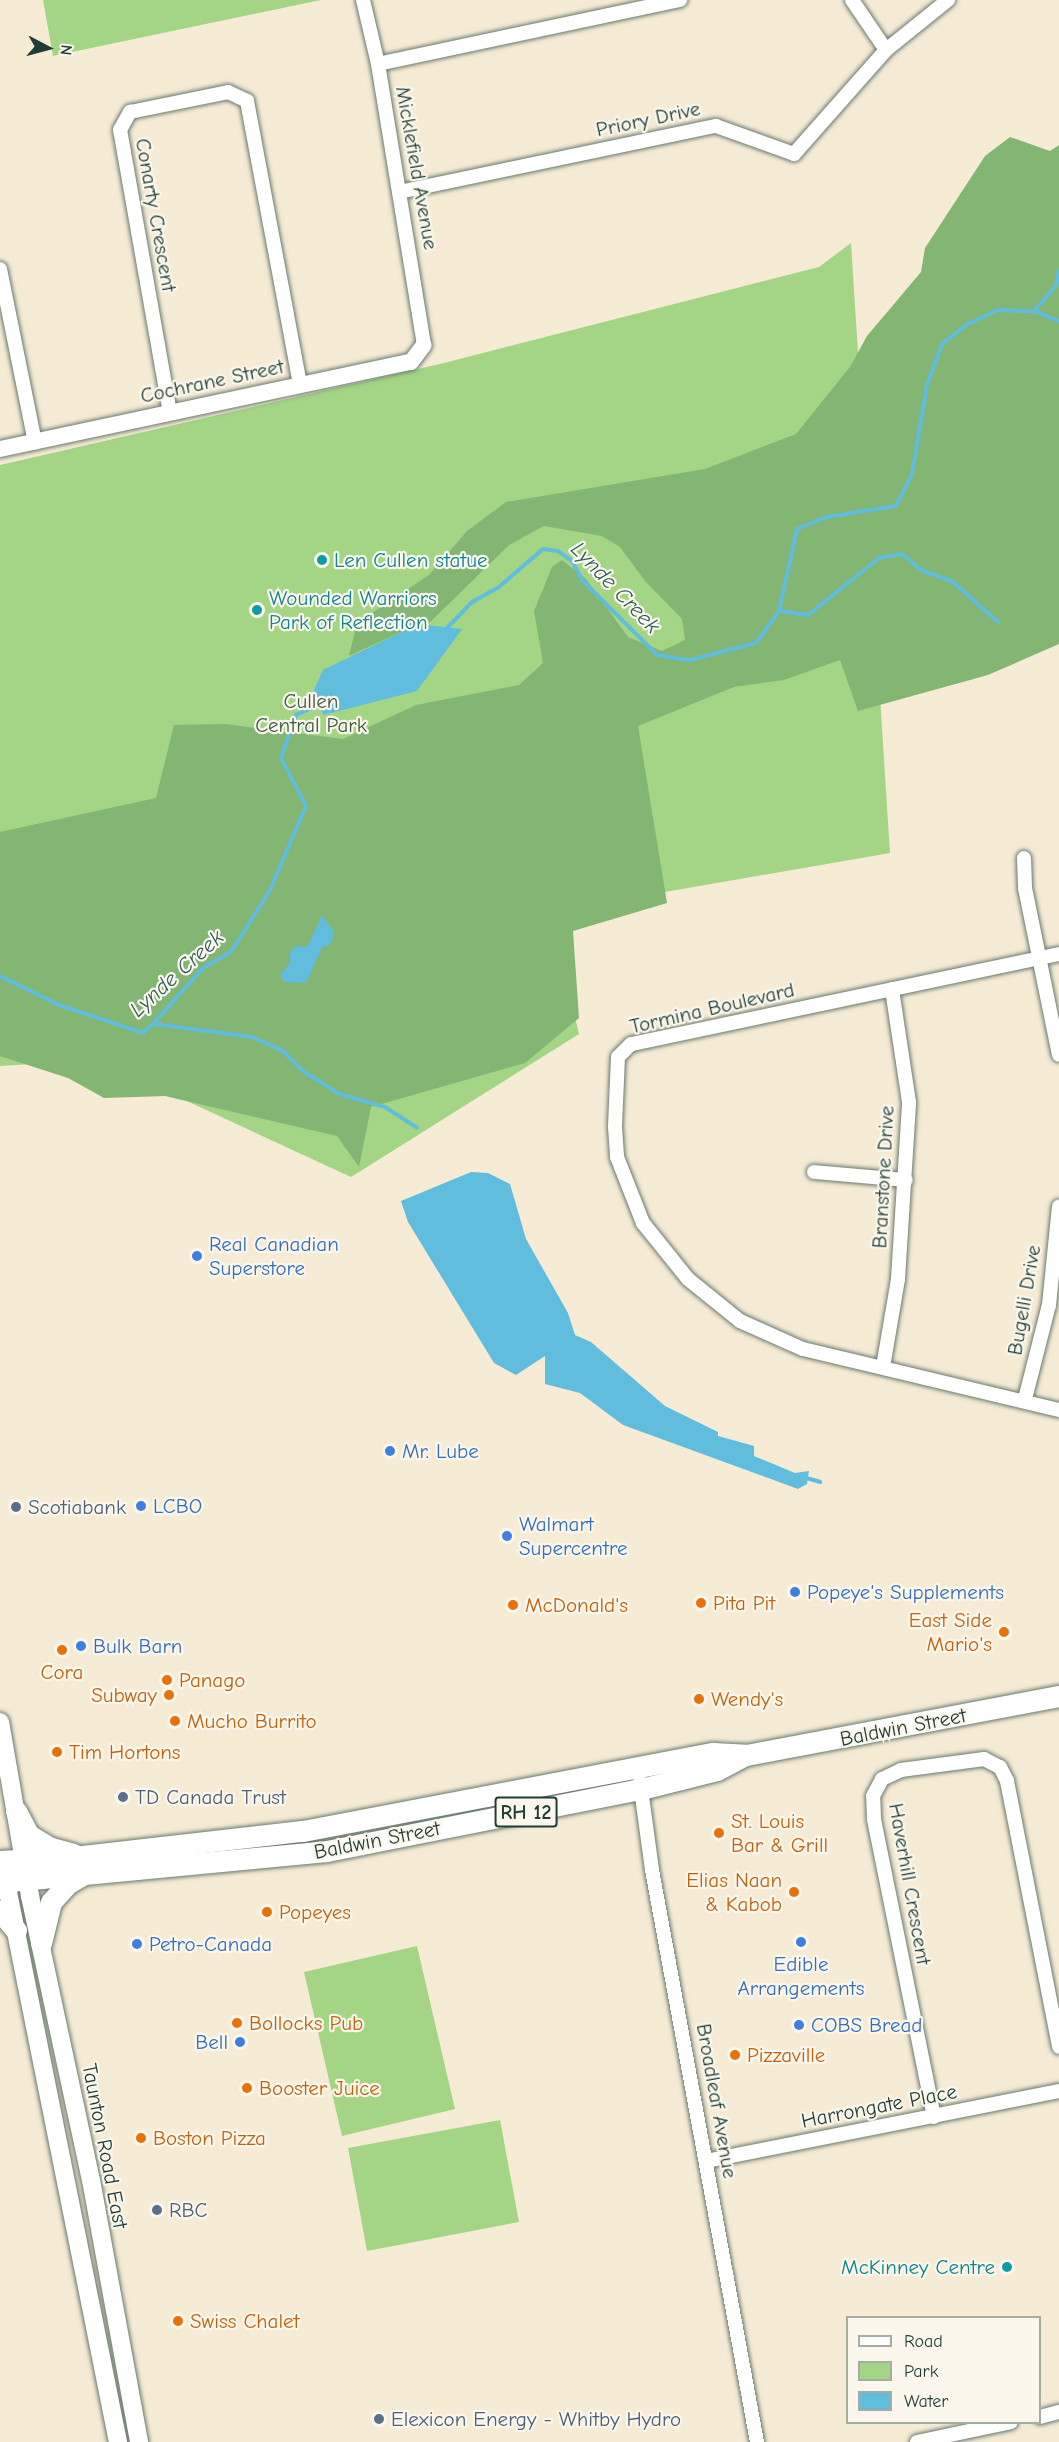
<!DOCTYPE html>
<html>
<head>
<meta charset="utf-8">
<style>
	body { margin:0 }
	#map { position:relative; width:1059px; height:2442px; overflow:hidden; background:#f6ecd6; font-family:"Comic Neue",sans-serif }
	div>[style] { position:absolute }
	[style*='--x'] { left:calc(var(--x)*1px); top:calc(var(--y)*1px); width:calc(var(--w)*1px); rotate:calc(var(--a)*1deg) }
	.green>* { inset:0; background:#a3d585 }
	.forest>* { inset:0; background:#82b672 }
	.water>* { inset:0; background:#60bdde }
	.stream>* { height:4px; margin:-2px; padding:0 2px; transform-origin:2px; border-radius:2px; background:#60bdde }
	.roads { filter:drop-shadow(0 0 2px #6a7a6d) drop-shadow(0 0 2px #6a7a6d) }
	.minor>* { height:14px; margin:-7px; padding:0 7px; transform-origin:7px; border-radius:7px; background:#fff }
	.tertiary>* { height:16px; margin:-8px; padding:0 8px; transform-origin:8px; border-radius:8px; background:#fff }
	.secondary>* { height:18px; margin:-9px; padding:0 9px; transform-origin:9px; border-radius:9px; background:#fff }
	.primary>* { height:21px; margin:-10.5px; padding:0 10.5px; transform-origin:10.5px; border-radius:10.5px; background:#fff }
	.dots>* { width:16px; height:16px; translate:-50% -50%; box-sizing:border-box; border:3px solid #fbf7ec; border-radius:50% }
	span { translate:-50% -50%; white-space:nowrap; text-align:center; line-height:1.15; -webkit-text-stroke:4.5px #fbf7ec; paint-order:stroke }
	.shield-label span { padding:2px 4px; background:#fbf7ec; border:2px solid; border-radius:4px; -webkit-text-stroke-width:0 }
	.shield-label { font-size:20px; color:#1f3d34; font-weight:700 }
	.street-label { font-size:21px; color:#1f3d34 }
	.culture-label { font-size:21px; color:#0d838f }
	.left { translate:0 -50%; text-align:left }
	.right { translate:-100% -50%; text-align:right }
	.park-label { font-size:21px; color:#395b44 }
	.shop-label { font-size:21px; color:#366cbe }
	.service-label { font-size:21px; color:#4e5e75 }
	.food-label { font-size:21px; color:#c56008 }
	.water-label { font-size:22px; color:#2f5d5e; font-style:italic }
	.legend { position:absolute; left:846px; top:2316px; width:195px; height:108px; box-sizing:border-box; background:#fbf7ec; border:2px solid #a3ada2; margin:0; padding:8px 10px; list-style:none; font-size:18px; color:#1f3d34 }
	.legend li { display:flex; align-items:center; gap:12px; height:30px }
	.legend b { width:30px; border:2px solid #a3ada2 }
	.north { position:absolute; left:18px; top:18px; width:60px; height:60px; -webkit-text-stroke:4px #fbf7ec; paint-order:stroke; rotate:96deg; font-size:16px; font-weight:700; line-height:24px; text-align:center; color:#1f3d34 }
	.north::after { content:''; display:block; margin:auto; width:21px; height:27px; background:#1f3d34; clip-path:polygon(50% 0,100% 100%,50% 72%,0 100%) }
</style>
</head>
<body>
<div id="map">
	<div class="green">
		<i style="clip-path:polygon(43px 0,321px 0,53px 56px)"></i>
		<i style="clip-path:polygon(851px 243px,890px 853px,550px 912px,579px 1034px,351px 1177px,98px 1060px,0 1066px,0 465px,444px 363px,819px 267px)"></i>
		<i style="clip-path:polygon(417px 1946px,455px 2109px,342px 2136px,304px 1972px)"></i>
		<i style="clip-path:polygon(500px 2120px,519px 2222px,367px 2251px,348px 2148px)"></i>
	</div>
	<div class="forest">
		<i style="clip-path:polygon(1010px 137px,1050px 151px,1059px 145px,1059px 644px,988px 675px,858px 711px,840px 660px,784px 680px,734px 687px,638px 726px,667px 903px,573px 931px,579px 1018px,525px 1063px,371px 1107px,359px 1167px,337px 1136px,165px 1096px,104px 1098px,68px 1078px,0 1056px,0 832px,156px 798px,174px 725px,225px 724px,343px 739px,416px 705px,519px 685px,543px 663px,534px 611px,552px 567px,562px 560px,586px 579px,628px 637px,662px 651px,685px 640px,682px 619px,645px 581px,620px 547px,602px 536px,544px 526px,509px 545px,427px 625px,414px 626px,349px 656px,357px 623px,429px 575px,467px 531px,506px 502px,705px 469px,796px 434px,850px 367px,867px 336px,921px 272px,925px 248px,985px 156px)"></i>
	</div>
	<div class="water">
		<i style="clip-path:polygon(427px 625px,462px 629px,417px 691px,323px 715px,314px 690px,323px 670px,414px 626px)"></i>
		<i style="clip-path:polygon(322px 915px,334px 932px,330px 945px,322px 947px,306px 983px,284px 982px,280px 975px,290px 963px,290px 952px,296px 946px,307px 947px)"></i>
		<i style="clip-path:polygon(471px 1172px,488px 1173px,510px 1184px,526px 1239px,568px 1313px,575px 1335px,591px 1342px,665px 1406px,718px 1432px,718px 1436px,754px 1446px,754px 1456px,795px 1473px,809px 1471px,807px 1484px,798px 1489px,623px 1425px,580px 1393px,545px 1384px,545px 1356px,516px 1375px,494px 1363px,408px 1222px,401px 1201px)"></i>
	</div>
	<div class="stream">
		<i style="--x:1034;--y:311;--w:33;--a:-49"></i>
		<i style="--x:1056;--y:286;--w:16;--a:-79"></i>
		<i style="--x:779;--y:611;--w:29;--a:8"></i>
		<i style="--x:808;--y:615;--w:91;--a:-38.8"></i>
		<i style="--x:879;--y:558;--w:23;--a:-10"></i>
		<i style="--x:902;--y:554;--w:25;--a:40"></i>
		<i style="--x:921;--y:570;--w:33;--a:20"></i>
		<i style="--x:952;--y:581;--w:62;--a:41.7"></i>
		<i style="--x:446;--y:629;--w:37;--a:-46"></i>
		<i style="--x:472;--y:602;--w:31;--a:-29"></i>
		<i style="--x:499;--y:587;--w:58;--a:-40.8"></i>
		<i style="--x:543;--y:549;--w:15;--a:8"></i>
		<i style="--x:558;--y:551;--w:17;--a:36"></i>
		<i style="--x:572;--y:561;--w:21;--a:62"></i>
		<i style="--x:582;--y:580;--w:106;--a:45"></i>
		<i style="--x:657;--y:655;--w:33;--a:9"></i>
		<i style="--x:690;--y:660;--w:68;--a:-14.4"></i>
		<i style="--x:756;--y:643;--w:39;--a:-54"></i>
		<i style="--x:779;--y:611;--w:84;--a:-77.6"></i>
		<i style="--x:797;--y:529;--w:32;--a:-22"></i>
		<i style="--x:827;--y:517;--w:70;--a:-9.1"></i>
		<i style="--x:896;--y:506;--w:36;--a:-63"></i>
		<i style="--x:912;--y:474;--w:90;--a:-80.4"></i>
		<i style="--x:927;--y:385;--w:44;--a:-69.9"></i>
		<i style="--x:942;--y:344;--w:33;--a:-38"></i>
		<i style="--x:968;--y:324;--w:33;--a:-25"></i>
		<i style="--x:998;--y:310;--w:36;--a:2"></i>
		<i style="--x:1034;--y:311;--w:27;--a:22"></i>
		<i style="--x:0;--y:976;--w:66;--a:26.2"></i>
		<i style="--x:59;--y:1005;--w:89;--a:18.4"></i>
		<i style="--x:143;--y:1033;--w:13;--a:-42"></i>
		<i style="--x:153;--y:1024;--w:75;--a:-48.2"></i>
		<i style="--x:203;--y:968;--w:32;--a:-30"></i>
		<i style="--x:231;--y:952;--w:73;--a:-57.8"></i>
		<i style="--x:270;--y:890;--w:91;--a:-66.8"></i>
		<i style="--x:306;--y:806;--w:54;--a:-117.5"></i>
		<i style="--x:281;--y:758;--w:46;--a:-70.8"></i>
		<i style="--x:296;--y:715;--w:27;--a:-24"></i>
		<i style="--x:154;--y:1024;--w:99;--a:7.6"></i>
		<i style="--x:252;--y:1037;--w:34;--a:24"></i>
		<i style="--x:283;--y:1051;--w:28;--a:45"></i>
		<i style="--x:303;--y:1071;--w:43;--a:32.6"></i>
		<i style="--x:339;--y:1094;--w:48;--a:15.8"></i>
		<i style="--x:385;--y:1107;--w:38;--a:33"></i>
		<i style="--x:803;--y:1477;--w:18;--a:16"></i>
	</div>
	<div class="roads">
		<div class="minor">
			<i style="--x:363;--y:0;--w:66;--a:76.8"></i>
			<i style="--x:378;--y:64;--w:285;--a:80.7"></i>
			<i style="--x:852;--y:0;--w:60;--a:55.8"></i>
			<i style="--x:378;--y:64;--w:309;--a:-12"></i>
			<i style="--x:399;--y:192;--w:324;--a:-11.8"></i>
			<i style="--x:716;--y:126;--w:83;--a:19.7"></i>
			<i style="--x:794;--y:154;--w:139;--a:-48.5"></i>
			<i style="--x:886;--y:50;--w:80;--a:-38.9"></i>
			<i style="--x:0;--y:269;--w:177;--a:78.6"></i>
			<i style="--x:170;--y:413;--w:287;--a:-100"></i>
			<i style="--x:120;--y:130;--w:21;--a:-61"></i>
			<i style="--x:130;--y:112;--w:100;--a:-11.5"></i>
			<i style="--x:228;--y:92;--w:21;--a:25"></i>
			<i style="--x:247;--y:101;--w:289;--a:79.4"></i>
			<i style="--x:1024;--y:858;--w:30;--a:88"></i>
			<i style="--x:1025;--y:888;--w:170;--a:78.5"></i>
			<i style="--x:1059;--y:954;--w:437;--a:168.1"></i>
			<i style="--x:631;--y:1044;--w:18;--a:135"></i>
			<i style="--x:618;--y:1057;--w:70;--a:92.5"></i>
			<i style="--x:615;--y:1127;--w:30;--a:86"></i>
			<i style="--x:617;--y:1157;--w:71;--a:68.5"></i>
			<i style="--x:643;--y:1223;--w:72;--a:51.2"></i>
			<i style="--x:688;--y:1279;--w:67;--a:38.9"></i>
			<i style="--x:740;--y:1321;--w:69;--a:24"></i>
			<i style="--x:803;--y:1349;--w:263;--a:13.4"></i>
			<i style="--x:814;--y:1172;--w:92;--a:5"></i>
			<i style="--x:883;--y:1367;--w:89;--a:-80.3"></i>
			<i style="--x:898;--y:1279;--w:177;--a:-86.4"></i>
			<i style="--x:909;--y:1102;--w:114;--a:-98.6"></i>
			<i style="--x:1025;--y:1399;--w:97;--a:-75.7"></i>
			<i style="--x:1049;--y:1305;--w:99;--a:-84.2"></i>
			<i style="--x:640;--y:1782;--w:89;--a:82.2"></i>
			<i style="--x:652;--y:1870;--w:582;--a:79.6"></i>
			<i style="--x:934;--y:2117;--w:304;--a:-101.4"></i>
			<i style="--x:874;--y:1819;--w:23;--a:-92"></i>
			<i style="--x:873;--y:1796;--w:19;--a:-62"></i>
			<i style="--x:882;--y:1779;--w:21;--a:-25"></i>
			<i style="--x:901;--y:1770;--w:84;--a:-7.5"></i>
			<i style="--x:984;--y:1759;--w:18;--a:27"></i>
			<i style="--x:1000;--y:1767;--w:16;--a:63"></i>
			<i style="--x:1007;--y:1781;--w:271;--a:78.9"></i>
			<i style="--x:706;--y:2161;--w:360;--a:-11.2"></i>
			<i style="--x:1040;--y:2417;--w:20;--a:-15"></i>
			<i style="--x:917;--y:2442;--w:96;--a:-12"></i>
		</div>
		<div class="tertiary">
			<i style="--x:0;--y:449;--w:420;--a:-12"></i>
			<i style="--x:411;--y:362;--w:21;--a:-53"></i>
		</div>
		<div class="secondary">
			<i style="--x:0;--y:1722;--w:177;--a:80.2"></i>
			<i style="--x:30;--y:1896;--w:290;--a:77.9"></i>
			<i style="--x:91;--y:2180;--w:266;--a:79.6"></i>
			<i style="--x:3;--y:1867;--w:586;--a:78.69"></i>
		</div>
		<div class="primary">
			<i style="--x:16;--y:1811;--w:27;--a:62"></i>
			<i style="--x:29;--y:1835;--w:26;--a:31"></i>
			<i style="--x:51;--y:1848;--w:23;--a:15"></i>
			<i style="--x:0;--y:1861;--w:82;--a:-3.5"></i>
			<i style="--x:82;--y:1856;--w:222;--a:-6.5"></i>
			<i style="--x:303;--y:1831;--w:417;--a:-10.8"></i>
			<i style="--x:713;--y:1753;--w:33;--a:3"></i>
			<i style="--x:746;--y:1755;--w:319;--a:-10.7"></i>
			<i style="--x:0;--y:1882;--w:328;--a:-5.4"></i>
			<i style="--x:327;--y:1851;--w:320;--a:-11.2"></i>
			<i style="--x:641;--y:1789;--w:78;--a:-14"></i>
			<i style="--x:717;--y:1770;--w:32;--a:-28"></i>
			<i style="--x:0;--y:1911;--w:25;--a:50"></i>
			<i style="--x:41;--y:1943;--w:42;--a:-76.3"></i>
			<i style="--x:51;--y:1902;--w:24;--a:-48"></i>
			<i style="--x:67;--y:1884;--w:16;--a:-30"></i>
		</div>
	</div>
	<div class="dots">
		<i style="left:322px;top:560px;background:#0f9aa8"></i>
		<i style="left:257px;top:610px;background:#0f9aa8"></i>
		<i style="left:197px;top:1256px;background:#3f7fe0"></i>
		<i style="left:390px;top:1451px;background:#3f7fe0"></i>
		<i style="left:141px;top:1506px;background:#3f7fe0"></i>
		<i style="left:16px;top:1507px;background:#5c6f8a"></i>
		<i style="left:507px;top:1536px;background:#3f7fe0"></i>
		<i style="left:795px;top:1592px;background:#3f7fe0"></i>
		<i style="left:701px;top:1603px;background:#e8710a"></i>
		<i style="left:513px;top:1605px;background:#e8710a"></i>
		<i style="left:1004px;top:1632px;background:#e8710a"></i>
		<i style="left:81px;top:1646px;background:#3f7fe0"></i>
		<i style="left:62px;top:1650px;background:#e8710a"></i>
		<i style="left:167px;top:1680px;background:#e8710a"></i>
		<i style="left:169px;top:1695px;background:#e8710a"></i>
		<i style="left:699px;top:1699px;background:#e8710a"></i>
		<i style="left:175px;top:1721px;background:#e8710a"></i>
		<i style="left:57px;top:1752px;background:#e8710a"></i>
		<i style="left:123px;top:1797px;background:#5c6f8a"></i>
		<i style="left:719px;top:1833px;background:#e8710a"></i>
		<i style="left:794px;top:1892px;background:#e8710a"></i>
		<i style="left:267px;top:1912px;background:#e8710a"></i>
		<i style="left:801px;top:1942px;background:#3f7fe0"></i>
		<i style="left:137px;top:1944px;background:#3f7fe0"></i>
		<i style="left:237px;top:2023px;background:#e8710a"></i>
		<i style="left:799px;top:2025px;background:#3f7fe0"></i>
		<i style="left:240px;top:2042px;background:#3f7fe0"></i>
		<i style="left:735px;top:2055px;background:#e8710a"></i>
		<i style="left:247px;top:2088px;background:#e8710a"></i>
		<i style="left:141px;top:2138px;background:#e8710a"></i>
		<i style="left:157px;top:2210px;background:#5c6f8a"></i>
		<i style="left:1007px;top:2267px;background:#0f9aa8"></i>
		<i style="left:178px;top:2321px;background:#e8710a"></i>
		<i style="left:379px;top:2419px;background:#5c6f8a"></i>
	</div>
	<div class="shield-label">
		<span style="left:526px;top:1812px">RH 12</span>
	</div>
	<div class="street-label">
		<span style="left:648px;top:119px;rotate:-12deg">Priory Drive</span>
		<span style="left:417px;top:168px;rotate:80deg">Micklefield Avenue</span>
		<span style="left:156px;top:215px;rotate:80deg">Conarty Crescent</span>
		<span style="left:212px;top:381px;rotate:-12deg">Cochrane Street</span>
		<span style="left:712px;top:1008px;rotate:-13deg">Tormina Boulevard</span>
		<span style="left:883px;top:1177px;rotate:-87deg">Branstone Drive</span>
		<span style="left:1024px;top:1300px;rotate:-80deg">Bugelli Drive</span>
		<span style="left:903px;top:1727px;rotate:-11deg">Baldwin Street</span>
		<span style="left:377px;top:1840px;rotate:-11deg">Baldwin Street</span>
		<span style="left:910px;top:1884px;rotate:80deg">Haverhill Crescent</span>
		<span style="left:717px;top:2101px;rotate:80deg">Broadleaf Avenue</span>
		<span style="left:879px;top:2106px;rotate:-11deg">Harrongate Place</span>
		<span style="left:105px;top:2146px;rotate:79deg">Taunton Road East</span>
	</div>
	<div class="culture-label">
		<span class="left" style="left:334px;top:560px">Len Cullen statue</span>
		<span class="left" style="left:269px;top:610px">Wounded Warriors<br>Park of Reflection</span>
		<span class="right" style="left:995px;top:2267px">McKinney Centre</span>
	</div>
	<div class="park-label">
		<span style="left:311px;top:713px">Cullen<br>Central Park</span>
	</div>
	<div class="shop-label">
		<span class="left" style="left:209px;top:1256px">Real Canadian<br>Superstore</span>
		<span class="left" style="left:402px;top:1451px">Mr. Lube</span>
		<span class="left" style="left:153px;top:1506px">LCBO</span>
		<span class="left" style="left:519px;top:1536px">Walmart<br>Supercentre</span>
		<span class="left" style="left:807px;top:1592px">Popeye's Supplements</span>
		<span class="left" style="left:93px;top:1646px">Bulk Barn</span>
		<span class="left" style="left:149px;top:1944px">Petro-Canada</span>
		<span style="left:801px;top:1976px">Edible<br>Arrangements</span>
		<span class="left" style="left:811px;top:2025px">COBS Bread</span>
		<span class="right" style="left:228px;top:2042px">Bell</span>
	</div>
	<div class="service-label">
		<span class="left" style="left:28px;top:1507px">Scotiabank</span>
		<span class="left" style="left:135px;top:1797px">TD Canada Trust</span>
		<span class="left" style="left:169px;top:2210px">RBC</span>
		<span class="left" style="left:391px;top:2419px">Elexicon Energy - Whitby Hydro</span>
	</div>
	<div class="food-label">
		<span class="left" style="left:713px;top:1603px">Pita Pit</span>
		<span class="left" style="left:525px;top:1605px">McDonald's</span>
		<span class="right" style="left:992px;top:1632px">East Side<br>Mario's</span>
		<span style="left:62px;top:1672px">Cora</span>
		<span class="left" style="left:179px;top:1680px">Panago</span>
		<span class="right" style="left:157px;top:1695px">Subway</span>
		<span class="left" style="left:711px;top:1699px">Wendy's</span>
		<span class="left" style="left:187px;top:1721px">Mucho Burrito</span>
		<span class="left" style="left:69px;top:1752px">Tim Hortons</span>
		<span class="left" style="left:731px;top:1833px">St. Louis<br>Bar &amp; Grill</span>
		<span class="right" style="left:782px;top:1892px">Elias Naan<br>&amp; Kabob</span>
		<span class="left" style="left:279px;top:1912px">Popeyes</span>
		<span class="left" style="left:249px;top:2023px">Bollocks Pub</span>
		<span class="left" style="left:747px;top:2055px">Pizzaville</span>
		<span class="left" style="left:259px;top:2088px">Booster Juice</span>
		<span class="left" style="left:153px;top:2138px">Boston Pizza</span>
		<span class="left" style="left:190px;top:2321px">Swiss Chalet</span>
	</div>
	<div class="water-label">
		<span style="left:615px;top:588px;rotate:46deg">Lynde Creek</span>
		<span style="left:177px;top:974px;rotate:-42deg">Lynde Creek</span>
	</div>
	<ul class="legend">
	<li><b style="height:8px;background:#fff"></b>Road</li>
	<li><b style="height:16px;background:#a3d585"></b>Park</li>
	<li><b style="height:16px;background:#60bdde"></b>Water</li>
	</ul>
	<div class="north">N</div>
</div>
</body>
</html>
